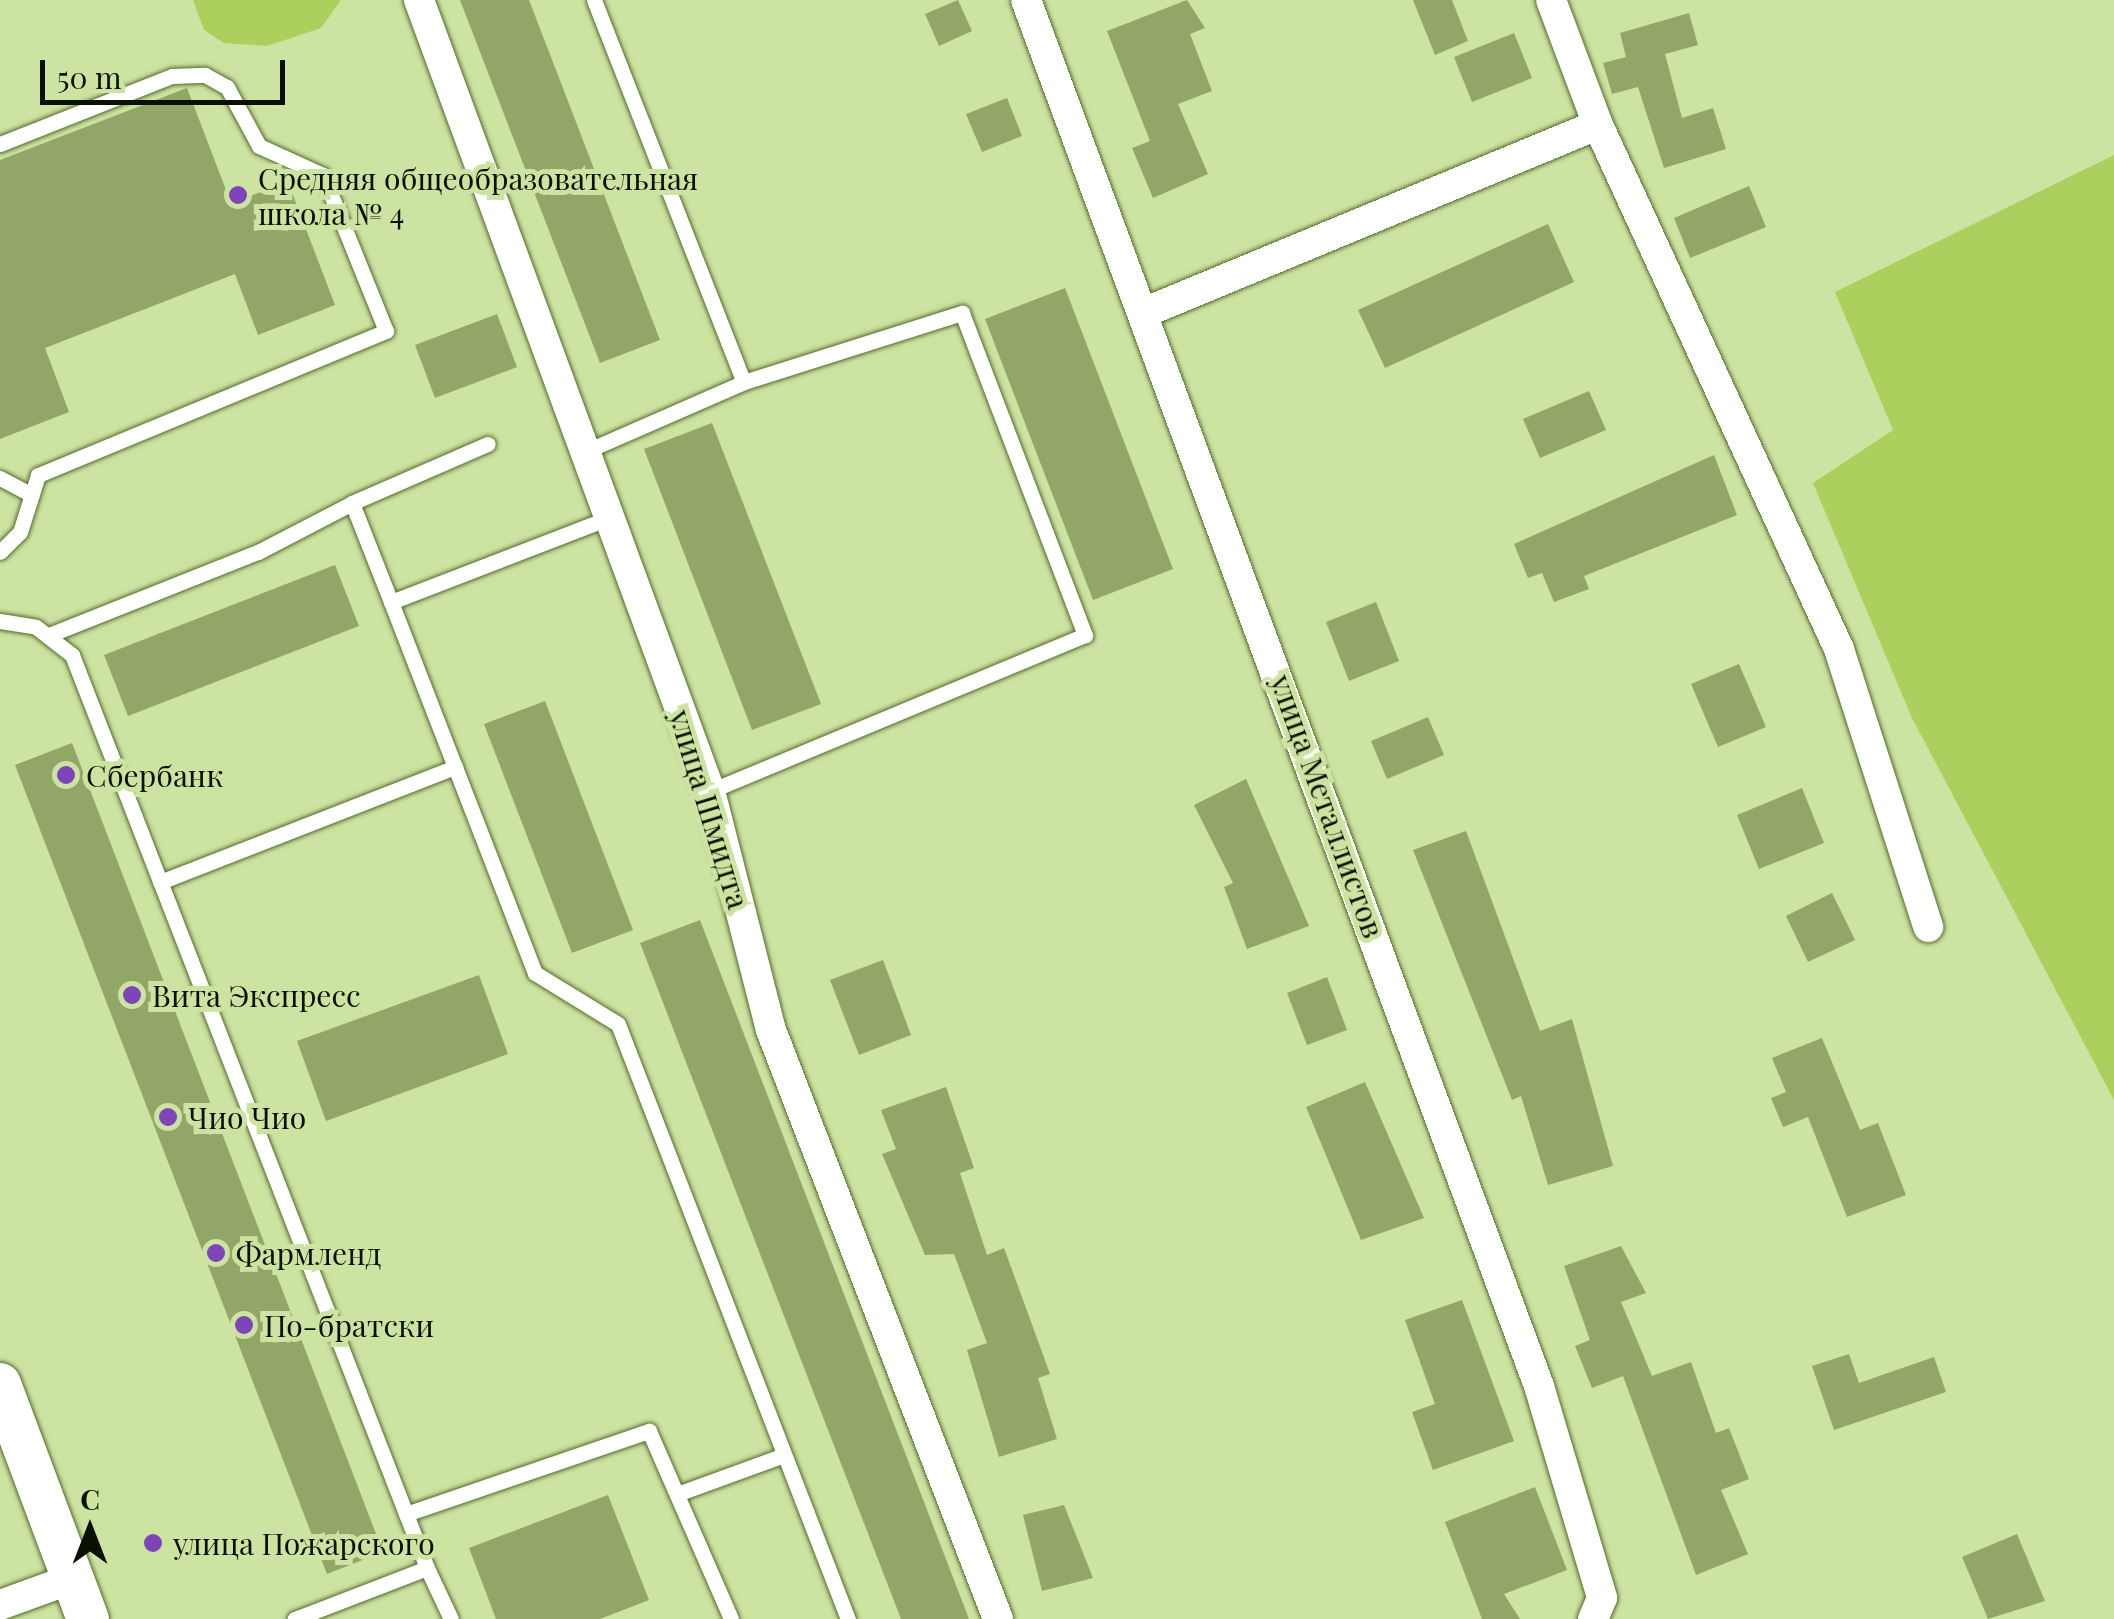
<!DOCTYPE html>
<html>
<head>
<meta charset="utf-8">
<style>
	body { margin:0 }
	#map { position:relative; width:2114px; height:1619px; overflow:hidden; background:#cce3a1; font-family:"Playfair Display",serif }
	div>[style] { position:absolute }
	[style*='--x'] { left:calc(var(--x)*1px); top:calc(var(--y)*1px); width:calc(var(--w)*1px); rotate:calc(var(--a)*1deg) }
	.green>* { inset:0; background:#accf5e }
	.building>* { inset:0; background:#92a767 }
	.roads { filter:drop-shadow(0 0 2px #566a2b) drop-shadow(0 0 2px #566a2b) }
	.service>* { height:15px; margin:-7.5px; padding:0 7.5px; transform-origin:7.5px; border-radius:7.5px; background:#fff }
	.minor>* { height:30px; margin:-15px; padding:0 15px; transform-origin:15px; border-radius:15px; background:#fff }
	.secondary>* { height:42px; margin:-21px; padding:0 21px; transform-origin:21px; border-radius:21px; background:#fff }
	.dots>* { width:28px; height:28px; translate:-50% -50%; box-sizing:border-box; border:5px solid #cce3a1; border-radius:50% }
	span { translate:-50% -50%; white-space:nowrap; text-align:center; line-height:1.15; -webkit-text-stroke:10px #cce3a1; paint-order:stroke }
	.poi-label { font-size:30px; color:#0b1100 }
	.left { translate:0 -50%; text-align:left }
	.street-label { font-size:30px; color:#0b1100 }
	.north { position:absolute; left:40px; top:1479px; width:100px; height:100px; -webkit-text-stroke:8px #cce3a1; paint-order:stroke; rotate:0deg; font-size:28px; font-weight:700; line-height:40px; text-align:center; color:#0b1100 }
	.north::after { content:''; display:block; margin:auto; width:35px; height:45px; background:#0b1100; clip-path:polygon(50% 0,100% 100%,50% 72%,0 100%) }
	.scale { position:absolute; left:40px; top:60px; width:245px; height:45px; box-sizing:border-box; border:5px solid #0b1100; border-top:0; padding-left:12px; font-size:30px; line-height:35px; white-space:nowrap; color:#0b1100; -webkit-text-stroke:8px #cce3a1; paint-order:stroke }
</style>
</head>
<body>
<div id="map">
	<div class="green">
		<i style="clip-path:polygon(193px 0,341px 0,321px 28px,267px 46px,224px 43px,204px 30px)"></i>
		<i style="clip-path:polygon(2114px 155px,2114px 1100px,1912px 718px,1813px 483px,1893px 430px,1835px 292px)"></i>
	</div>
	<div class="building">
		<i style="clip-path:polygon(460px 0,529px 0,660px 340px,600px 363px)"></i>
		<i style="clip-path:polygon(958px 0,972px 31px,939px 46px,925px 14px)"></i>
		<i style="clip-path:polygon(1187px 0,1205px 28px,1190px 34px,1212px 91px,1178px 104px,1208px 174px,1153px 198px,1132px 148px,1150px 141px,1107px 31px)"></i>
		<i style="clip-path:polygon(1413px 0,1452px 0,1468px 41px,1435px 55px)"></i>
		<i style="clip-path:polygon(1689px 13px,1698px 45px,1665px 54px,1682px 118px,1713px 108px,1726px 149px,1664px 168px,1638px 87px,1612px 94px,1603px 63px,1626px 57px,1620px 33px)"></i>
		<i style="clip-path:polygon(1514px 33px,1532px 78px,1472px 102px,1454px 57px)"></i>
		<i style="clip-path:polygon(187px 88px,231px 203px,288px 182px,335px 305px,258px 335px,235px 274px,45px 348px,69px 412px,0 439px,0 160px)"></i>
		<i style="clip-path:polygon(1007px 98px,1022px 136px,982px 152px,966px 114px)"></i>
		<i style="clip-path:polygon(1749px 186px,1766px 227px,1690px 258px,1674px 218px)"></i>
		<i style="clip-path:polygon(1548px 224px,1574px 282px,1385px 368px,1358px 310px)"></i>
		<i style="clip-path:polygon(1065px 288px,1173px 569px,1093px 600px,985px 319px)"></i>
		<i style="clip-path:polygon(497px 314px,517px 367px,435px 398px,415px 345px)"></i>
		<i style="clip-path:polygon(1589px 391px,1606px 430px,1540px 458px,1523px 419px)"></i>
		<i style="clip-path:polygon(712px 423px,821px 704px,752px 730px,644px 449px)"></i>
		<i style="clip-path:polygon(1714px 455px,1737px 515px,1584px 576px,1589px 589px,1554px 602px,1542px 573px,1528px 578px,1514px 544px)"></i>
		<i style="clip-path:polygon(335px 565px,359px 626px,128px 716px,104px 655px)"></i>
		<i style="clip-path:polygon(1376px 602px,1399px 661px,1349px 681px,1326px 622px)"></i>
		<i style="clip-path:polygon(1739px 664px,1766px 727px,1718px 747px,1691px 684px)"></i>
		<i style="clip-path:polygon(545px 701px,633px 930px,572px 953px,484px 724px)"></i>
		<i style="clip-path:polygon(1428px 717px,1444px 755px,1387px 779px,1371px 741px)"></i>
		<i style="clip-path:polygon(72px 743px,383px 1552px,327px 1574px,15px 765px)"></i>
		<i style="clip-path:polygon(1246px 779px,1309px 926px,1247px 949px,1224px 887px,1233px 883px,1194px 805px)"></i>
		<i style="clip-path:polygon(1802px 788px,1824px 843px,1759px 869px,1737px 815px)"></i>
		<i style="clip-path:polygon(1466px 831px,1540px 1031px,1572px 1019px,1613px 1166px,1548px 1185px,1521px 1096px,1512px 1100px,1413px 850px)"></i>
		<i style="clip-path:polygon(1832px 893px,1855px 940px,1808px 962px,1786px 916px)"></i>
		<i style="clip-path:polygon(700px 920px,969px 1619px,901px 1619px,640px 943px)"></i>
		<i style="clip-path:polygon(883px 960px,911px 1035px,859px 1055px,830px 980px)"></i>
		<i style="clip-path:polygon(479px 975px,508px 1054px,326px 1121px,297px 1041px)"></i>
		<i style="clip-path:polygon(1327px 977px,1347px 1030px,1307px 1045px,1287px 993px)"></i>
		<i style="clip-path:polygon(1822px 1038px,1860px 1130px,1878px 1123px,1906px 1195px,1847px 1217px,1808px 1117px,1783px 1127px,1771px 1098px,1786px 1092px,1772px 1058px)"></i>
		<i style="clip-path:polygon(1365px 1082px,1424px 1218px,1361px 1240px,1306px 1107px)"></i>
		<i style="clip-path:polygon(946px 1087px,974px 1168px,960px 1173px,987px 1255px,1004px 1248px,1050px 1374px,1038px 1378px,1057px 1439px,999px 1457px,967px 1350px,987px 1343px,954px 1254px,925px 1255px,882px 1154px,896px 1149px,881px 1110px)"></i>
		<i style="clip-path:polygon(1621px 1246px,1646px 1293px,1621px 1302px,1652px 1376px,1691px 1362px,1716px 1433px,1729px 1428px,1749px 1479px,1721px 1490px,1748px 1554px,1696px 1575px,1623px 1376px,1592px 1388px,1575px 1346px,1590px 1340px,1564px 1266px)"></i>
		<i style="clip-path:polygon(1462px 1300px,1514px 1441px,1433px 1470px,1412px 1412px,1435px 1404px,1405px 1320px)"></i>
		<i style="clip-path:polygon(1849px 1354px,1859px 1383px,1934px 1357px,1946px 1392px,1834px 1430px,1812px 1366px)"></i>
		<i style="clip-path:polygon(1535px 1487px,1567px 1570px,1504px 1594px,1520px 1619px,1482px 1619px,1445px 1522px)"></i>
		<i style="clip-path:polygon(608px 1495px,649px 1600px,600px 1619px,496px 1619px,469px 1548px)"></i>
		<i style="clip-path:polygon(1064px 1505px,1093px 1578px,1042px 1591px,1023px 1515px)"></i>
		<i style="clip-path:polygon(2017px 1534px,2045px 1601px,1988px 1619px,1962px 1557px)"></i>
	</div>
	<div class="roads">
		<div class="service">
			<i style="--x:594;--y:0;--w:410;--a:68.6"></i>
			<i style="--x:0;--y:144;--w:185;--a:-21.6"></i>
			<i style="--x:172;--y:76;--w:33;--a:-2"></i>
			<i style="--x:205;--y:75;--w:25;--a:29"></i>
			<i style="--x:227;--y:87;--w:67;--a:61.5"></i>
			<i style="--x:259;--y:146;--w:70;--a:24.4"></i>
			<i style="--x:323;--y:175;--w:168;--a:68"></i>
			<i style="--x:386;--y:331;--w:377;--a:157.5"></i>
			<i style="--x:38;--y:475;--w:60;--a:107.5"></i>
			<i style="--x:20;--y:532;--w:28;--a:135"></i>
			<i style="--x:591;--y:449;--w:167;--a:-23.6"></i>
			<i style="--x:744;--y:382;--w:229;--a:-17.6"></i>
			<i style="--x:962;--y:313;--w:345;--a:69.1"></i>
			<i style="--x:1085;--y:635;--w:406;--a:157.4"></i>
			<i style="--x:0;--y:478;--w:36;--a:28"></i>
			<i style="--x:352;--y:503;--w:148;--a:-23.5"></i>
			<i style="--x:0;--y:621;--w:36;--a:9"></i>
			<i style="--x:36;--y:627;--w:46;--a:37.9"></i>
			<i style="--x:72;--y:655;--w:980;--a:68.75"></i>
			<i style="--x:427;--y:1568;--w:142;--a:158.9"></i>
			<i style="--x:49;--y:635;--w:225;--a:-21.7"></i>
			<i style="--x:258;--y:552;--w:106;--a:-27.5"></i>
			<i style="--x:352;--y:503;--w:106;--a:68.5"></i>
			<i style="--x:455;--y:767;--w:221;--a:68.8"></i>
			<i style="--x:535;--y:973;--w:97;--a:31.6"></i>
			<i style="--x:618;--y:1024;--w:638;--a:68.87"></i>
			<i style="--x:160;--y:882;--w:317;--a:-21.3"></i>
			<i style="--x:455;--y:767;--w:177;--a:-111.2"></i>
			<i style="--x:391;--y:602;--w:236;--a:-21.1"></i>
			<i style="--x:677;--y:1494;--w:114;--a:-20"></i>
			<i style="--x:406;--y:1514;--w:257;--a:-18.9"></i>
			<i style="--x:649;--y:1431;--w:205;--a:66.4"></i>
			<i style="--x:427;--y:1568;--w:56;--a:64.8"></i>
		</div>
		<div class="minor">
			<i style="--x:419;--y:0;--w:843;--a:69.8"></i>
			<i style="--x:710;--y:791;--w:247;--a:75.7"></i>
			<i style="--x:771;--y:1030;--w:631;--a:68.92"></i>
			<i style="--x:1026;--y:0;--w:1478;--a:69.69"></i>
			<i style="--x:1539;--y:1386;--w:221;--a:73.4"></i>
			<i style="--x:1602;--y:1598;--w:23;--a:113"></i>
			<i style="--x:1551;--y:0;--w:134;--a:69.4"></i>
			<i style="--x:1598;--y:125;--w:577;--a:65.3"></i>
			<i style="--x:1839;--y:649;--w:292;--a:72.2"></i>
			<i style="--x:1148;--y:311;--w:487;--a:-22.5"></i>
			<i style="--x:0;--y:1605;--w:79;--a:-20"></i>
		</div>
		<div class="secondary">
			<i style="--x:0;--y:1384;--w:251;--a:69.5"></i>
		</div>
	</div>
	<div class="dots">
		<i style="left:238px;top:195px;background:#8044ba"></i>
		<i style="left:66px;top:775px;background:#8044ba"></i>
		<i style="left:132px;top:995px;background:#8044ba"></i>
		<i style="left:168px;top:1117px;background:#8044ba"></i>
		<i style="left:216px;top:1253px;background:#8044ba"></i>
		<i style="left:244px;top:1325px;background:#8044ba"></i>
		<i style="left:153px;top:1543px;background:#8044ba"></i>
	</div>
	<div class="poi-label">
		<span class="left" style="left:258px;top:195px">Средняя общеобразовательная<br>школа № 4</span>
		<span class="left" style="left:86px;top:775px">Сбербанк</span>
		<span class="left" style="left:152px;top:995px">Вита Экспресс</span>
		<span class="left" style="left:188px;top:1117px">Чио Чио</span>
		<span class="left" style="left:236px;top:1253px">Фармленд</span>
		<span class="left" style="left:264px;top:1325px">По-братски</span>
		<span class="left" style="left:173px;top:1543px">улица Пожарского</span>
	</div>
	<div class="street-label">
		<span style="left:1328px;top:806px;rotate:70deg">улица Металлистов</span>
		<span style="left:710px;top:809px;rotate:73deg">улица Шмидта</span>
	</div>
	<div class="north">С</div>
	<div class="scale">50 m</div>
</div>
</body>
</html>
